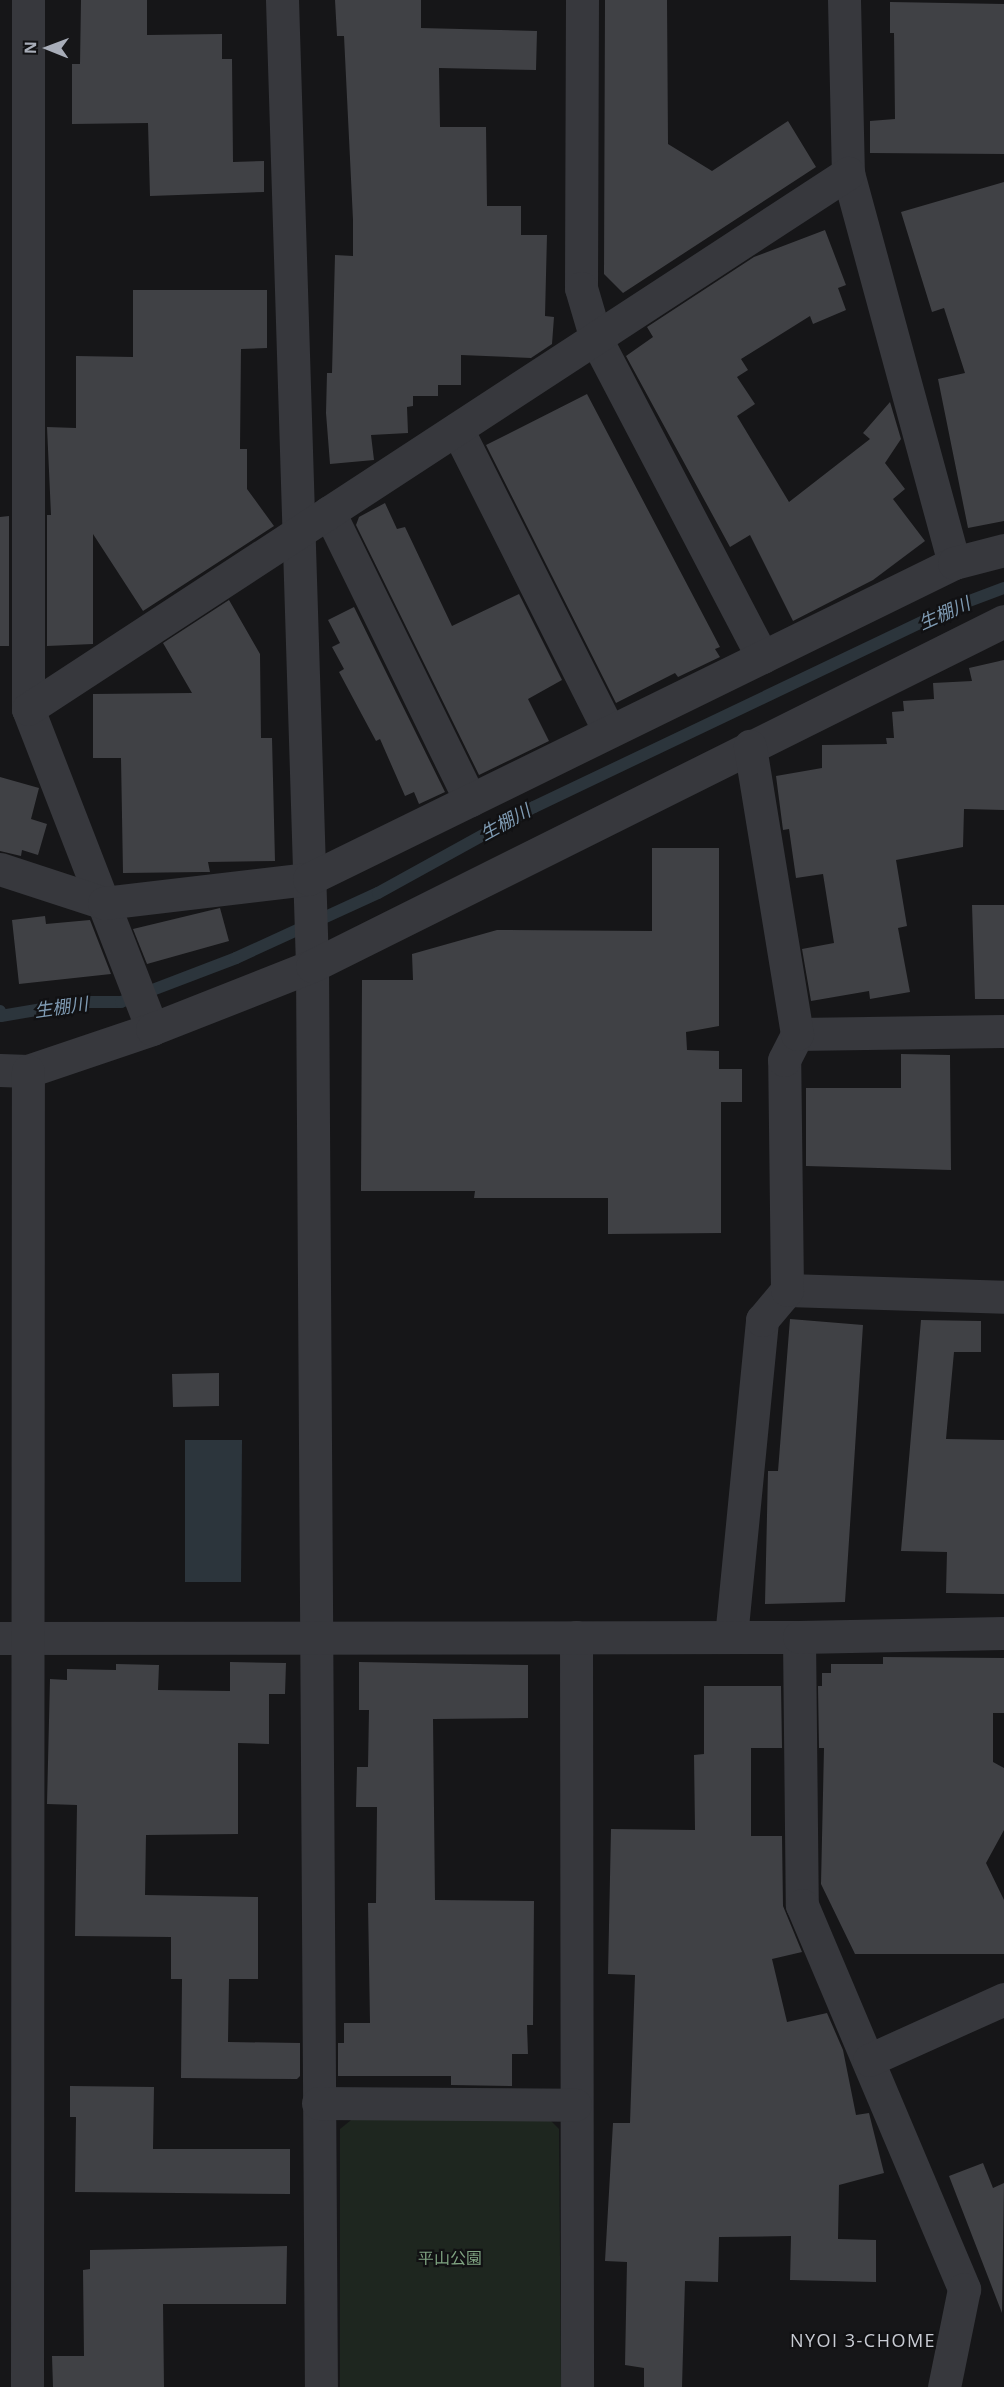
<!DOCTYPE html>
<html>
<head>
<meta charset="utf-8">
<style>
	body { margin:0 }
	#map { position:relative; width:1004px; height:2387px; overflow:hidden; background:#161618; font-family:"Open Sans","Noto Sans JP",sans-serif }
	div>[style] { position:absolute }
	[style*='--x'] { left:calc(var(--x)*1px); top:calc(var(--y)*1px); width:calc(var(--w)*1px); rotate:calc(var(--a)*1deg) }
	.green>* { inset:0; background:#1e261f }
	.water>* { inset:0; background:#2c353c }
	.stream>* { height:12px; margin:-6px; padding:0 6px; transform-origin:6px; border-radius:6px; background:#2c353c }
	.building>* { inset:0; background:#404145 }
	.minor>* { height:33px; margin:-16.5px; padding:0 16.5px; transform-origin:16.5px; border-radius:16.5px; background:#37383d }
	span { translate:-50% -50%; white-space:nowrap; text-align:center; line-height:1.15; -webkit-text-stroke:4.5px #111113; paint-order:stroke }
	.park-label { font-size:16px; color:#7fa381 }
	.water-label { font-size:18px; color:#7f9bb3; font-style:italic }
	.neighbourhood-label { font-size:18px; color:#c9ccd4; letter-spacing:1.5px }
	.north { position:absolute; left:18px; top:18px; width:60px; height:60px; -webkit-text-stroke:4px #111113; paint-order:stroke; rotate:271deg; font-size:16px; font-weight:700; line-height:24px; text-align:center; color:#a8adb8 }
	.north::after { content:''; display:block; margin:auto; width:21px; height:27px; background:#a8adb8; clip-path:polygon(50% 0,100% 100%,50% 72%,0 100%) }
</style>
</head>
<body>
<div id="map">
	<div class="green">
		<i style="clip-path:polygon(356px 2116px,546px 2116px,559px 2129px,561px 2387px,340px 2387px,340px 2129px)"></i>
	</div>
	<div class="water">
		<i style="clip-path:polygon(185px 1440px,242px 1440px,241px 1582px,185px 1582px)"></i>
	</div>
	<div class="stream">
		<i style="--x:0;--y:1011;--w:5;--a:79"></i>
		<i style="--x:1;--y:1016;--w:84;--a:-9.6"></i>
		<i style="--x:84;--y:1002;--w:37;--a:0"></i>
		<i style="--x:121;--y:1002;--w:123;--a:-20.9"></i>
		<i style="--x:236;--y:958;--w:156;--a:-24.6"></i>
		<i style="--x:378;--y:893;--w:178;--a:-28.9"></i>
		<i style="--x:534;--y:807;--w:467;--a:-25.5"></i>
		<i style="--x:956;--y:606;--w:51;--a:-20.6"></i>
	</div>
	<div class="building">
		<i style="clip-path:polygon(81px 0,147px 0,147px 35px,222px 34px,222px 59px,232px 59px,233px 162px,264px 161px,264px 192px,150px 196px,148px 123px,72px 124px,72px 64px,80px 64px)"></i>
		<i style="clip-path:polygon(335px 0,421px 0,421px 28px,537px 31px,536px 70px,439px 68px,440px 127px,486px 127px,487px 206px,521px 206px,521px 235px,547px 235px,545px 316px,554px 317px,552px 344px,531px 358px,461px 355px,461px 385px,438px 385px,438px 396px,413px 396px,413px 406px,407px 407px,408px 433px,371px 435px,374px 460px,330px 464px,326px 413px,327px 373px,332px 373px,335px 255px,353px 256px,353px 220px,344px 36px,337px 36px)"></i>
		<i style="clip-path:polygon(605px 0,667px 0,668px 144px,712px 171px,788px 121px,816px 167px,623px 293px,604px 274px)"></i>
		<i style="clip-path:polygon(890px 2px,1004px 4px,1004px 154px,870px 153px,870px 121px,895px 119px,894px 33px,890px 33px)"></i>
		<i style="clip-path:polygon(1004px 182px,1004px 521px,968px 528px,938px 379px,965px 373px,944px 308px,932px 312px,901px 212px)"></i>
		<i style="clip-path:polygon(825px 230px,846px 285px,838px 288px,846px 310px,813px 324px,810px 316px,741px 359px,748px 370px,737px 377px,755px 404px,737px 416px,789px 502px,870px 439px,863px 433px,890px 402px,901px 439px,885px 463px,905px 489px,893px 499px,925px 541px,873px 580px,793px 621px,750px 535px,730px 547px,626px 356px,653px 337px,647px 327px,754px 257px)"></i>
		<i style="clip-path:polygon(133px 290px,267px 290px,267px 348px,241px 349px,240px 449px,247px 449px,247px 489px,274px 526px,143px 611px,93px 534px,93px 644px,47px 646px,47px 515px,51px 515px,47px 427px,76px 428px,76px 356px,133px 357px)"></i>
		<i style="clip-path:polygon(587px 394px,720px 647px,715px 649px,720px 657px,678px 677px,675px 673px,616px 703px,486px 445px)"></i>
		<i style="clip-path:polygon(385px 503px,397px 529px,405px 527px,452px 626px,519px 594px,562px 680px,528px 699px,549px 741px,479px 775px,356px 525px,359px 517px)"></i>
		<i style="clip-path:polygon(9px 516px,9px 646px,0 646px,0 517px)"></i>
		<i style="clip-path:polygon(229px 600px,260px 654px,261px 738px,272px 738px,275px 861px,208px 862px,210px 872px,204px 872px,123px 873px,121px 758px,93px 758px,93px 694px,192px 693px,163px 643px)"></i>
		<i style="clip-path:polygon(354px 607px,445px 792px,419px 804px,414px 792px,405px 796px,380px 739px,376px 741px,339px 672px,344px 669px,332px 647px,340px 643px,328px 620px)"></i>
		<i style="clip-path:polygon(1004px 660px,1004px 810px,964px 809px,963px 847px,896px 860px,907px 926px,898px 928px,910px 992px,870px 999px,869px 991px,811px 1001px,802px 949px,834px 943px,823px 874px,796px 878px,789px 829px,783px 830px,776px 776px,822px 768px,822px 745px,887px 744px,886px 738px,894px 738px,892px 712px,904px 711px,903px 701px,934px 699px,933px 683px,972px 681px,969px 668px)"></i>
		<i style="clip-path:polygon(0 777px,39px 788px,31px 819px,47px 824px,38px 855px,22px 850px,21px 856px,0 851px)"></i>
		<i style="clip-path:polygon(652px 848px,719px 848px,719px 1026px,686px 1032px,687px 1050px,719px 1051px,719px 1069px,742px 1069px,742px 1102px,721px 1102px,721px 1233px,608px 1234px,608px 1198px,474px 1198px,475px 1191px,361px 1191px,362px 980px,413px 980px,412px 954px,497px 930px,652px 931px)"></i>
		<i style="clip-path:polygon(972px 905px,1004px 905px,1004px 999px,975px 999px)"></i>
		<i style="clip-path:polygon(220px 908px,229px 941px,147px 964px,133px 929px)"></i>
		<i style="clip-path:polygon(45px 916px,46px 924px,90px 920px,111px 974px,19px 984px,12px 920px)"></i>
		<i style="clip-path:polygon(901px 1054px,950px 1055px,951px 1170px,806px 1166px,806px 1088px,901px 1088px)"></i>
		<i style="clip-path:polygon(790px 1319px,863px 1325px,845px 1602px,765px 1604px,768px 1471px,778px 1471px)"></i>
		<i style="clip-path:polygon(921px 1320px,981px 1321px,981px 1352px,954px 1352px,946px 1439px,1004px 1440px,1004px 1594px,946px 1593px,947px 1552px,901px 1551px)"></i>
		<i style="clip-path:polygon(219px 1373px,219px 1406px,173px 1407px,172px 1374px)"></i>
		<i style="clip-path:polygon(883px 1657px,1004px 1658px,1004px 1713px,993px 1713px,993px 1762px,1004px 1768px,1004px 1830px,986px 1863px,1004px 1900px,1004px 1954px,855px 1954px,821px 1884px,824px 1748px,819px 1748px,818px 1686px,822px 1686px,822px 1673px,831px 1673px,831px 1664px,883px 1664px)"></i>
		<i style="clip-path:polygon(230px 1662px,286px 1663px,285px 1694px,269px 1694px,269px 1744px,238px 1743px,238px 1834px,146px 1835px,145px 1895px,258px 1897px,258px 1979px,229px 1979px,228px 2042px,300px 2043px,300px 2076px,297px 2079px,181px 2078px,182px 1979px,171px 1979px,171px 1937px,75px 1936px,77px 1805px,47px 1804px,50px 1679px,67px 1680px,67px 1669px,116px 1670px,116px 1664px,159px 1665px,158px 1690px,230px 1691px)"></i>
		<i style="clip-path:polygon(359px 1662px,528px 1665px,528px 1718px,433px 1719px,435px 1900px,534px 1901px,533px 2025px,527px 2025px,528px 2054px,512px 2054px,512px 2086px,451px 2085px,451px 2076px,338px 2076px,338px 2043px,344px 2043px,344px 2023px,370px 2023px,368px 1903px,376px 1903px,377px 1807px,356px 1807px,357px 1767px,368px 1767px,369px 1710px,359px 1710px)"></i>
		<i style="clip-path:polygon(704px 1686px,781px 1686px,782px 1748px,751px 1748px,751px 1836px,782px 1836px,783px 1906px,802px 1952px,772px 1959px,787px 2022px,827px 2013px,843px 2050px,856px 2115px,869px 2113px,884px 2173px,839px 2185px,838px 2239px,876px 2240px,876px 2282px,790px 2280px,791px 2236px,719px 2237px,718px 2282px,685px 2281px,682px 2387px,644px 2387px,644px 2368px,625px 2365px,627px 2262px,605px 2261px,613px 2123px,630px 2123px,635px 1975px,608px 1974px,611px 1829px,695px 1830px,694px 1755px,704px 1754px)"></i>
		<i style="clip-path:polygon(70px 2086px,154px 2087px,153px 2149px,290px 2149px,290px 2194px,75px 2192px,76px 2117px,70px 2117px)"></i>
		<i style="clip-path:polygon(983px 2163px,993px 2188px,1004px 2183px,1002px 2313px,949px 2176px)"></i>
		<i style="clip-path:polygon(287px 2246px,286px 2304px,163px 2304px,164px 2387px,53px 2387px,52px 2356px,84px 2356px,83px 2270px,90px 2269px,90px 2250px)"></i>
	</div>
	<div class="minor">
		<i style="--x:28;--y:0;--w:709;--a:90"></i>
		<i style="--x:28;--y:709;--w:343;--a:68.8"></i>
		<i style="--x:282;--y:0;--w:966;--a:88.22"></i>
		<i style="--x:312;--y:966;--w:1421;--a:89.64"></i>
		<i style="--x:582;--y:0;--w:288;--a:90.2"></i>
		<i style="--x:581;--y:288;--w:53;--a:73.6"></i>
		<i style="--x:596;--y:339;--w:359;--a:62.4"></i>
		<i style="--x:844;--y:0;--w:173;--a:88.7"></i>
		<i style="--x:848;--y:173;--w:404;--a:74.8"></i>
		<i style="--x:457;--y:429;--w:338;--a:63.3"></i>
		<i style="--x:329;--y:512;--w:321;--a:63.9"></i>
		<i style="--x:28;--y:709;--w:980;--a:-33.17"></i>
		<i style="--x:0;--y:869;--w:109;--a:18.1"></i>
		<i style="--x:104;--y:903;--w:206;--a:-6.7"></i>
		<i style="--x:309;--y:879;--w:718;--a:-26.1"></i>
		<i style="--x:954;--y:563;--w:52;--a:-14.6"></i>
		<i style="--x:797;--y:1034;--w:207;--a:-0.8"></i>
		<i style="--x:0;--y:1070;--w:28;--a:2"></i>
		<i style="--x:28;--y:1071;--w:131;--a:-18.7"></i>
		<i style="--x:152;--y:1029;--w:172;--a:-21.5"></i>
		<i style="--x:312;--y:966;--w:773;--a:-26.5"></i>
		<i style="--x:787;--y:1290;--w:217;--a:1.8"></i>
		<i style="--x:576;--y:1637;--w:750;--a:89.92"></i>
		<i style="--x:731;--y:1637;--w:319;--a:-84.4"></i>
		<i style="--x:762;--y:1320;--w:39;--a:-50"></i>
		<i style="--x:787;--y:1290;--w:230;--a:-90.7"></i>
		<i style="--x:784;--y:1060;--w:29;--a:-63"></i>
		<i style="--x:797;--y:1034;--w:292;--a:-99.3"></i>
		<i style="--x:799;--y:1637;--w:268;--a:89.4"></i>
		<i style="--x:802;--y:1905;--w:417;--a:67.1"></i>
		<i style="--x:964;--y:2289;--w:100;--a:101.5"></i>
		<i style="--x:0;--y:1638;--w:799;--a:-0.07"></i>
		<i style="--x:799;--y:1637;--w:205;--a:-1.1"></i>
		<i style="--x:869;--y:2060;--w:148;--a:-24.3"></i>
		<i style="--x:318;--y:2103;--w:257;--a:0.4"></i>
		<i style="--x:27;--y:2387;--w:1316;--a:-89.96"></i>
	</div>
	<div class="park-label">
		<span style="left:450px;top:2258px">平山公園</span>
	</div>
	<div class="water-label">
		<span style="left:944px;top:613px;rotate:-24deg">生棚川</span>
		<span style="left:505px;top:822px;rotate:-29deg">生棚川</span>
		<span style="left:61px;top:1007px;rotate:-8deg">生棚川</span>
	</div>
	<div class="neighbourhood-label">
		<span style="left:863px;top:2340px">NYOI 3-CHOME</span>
	</div>
	<div class="north">N</div>
</div>
</body>
</html>
